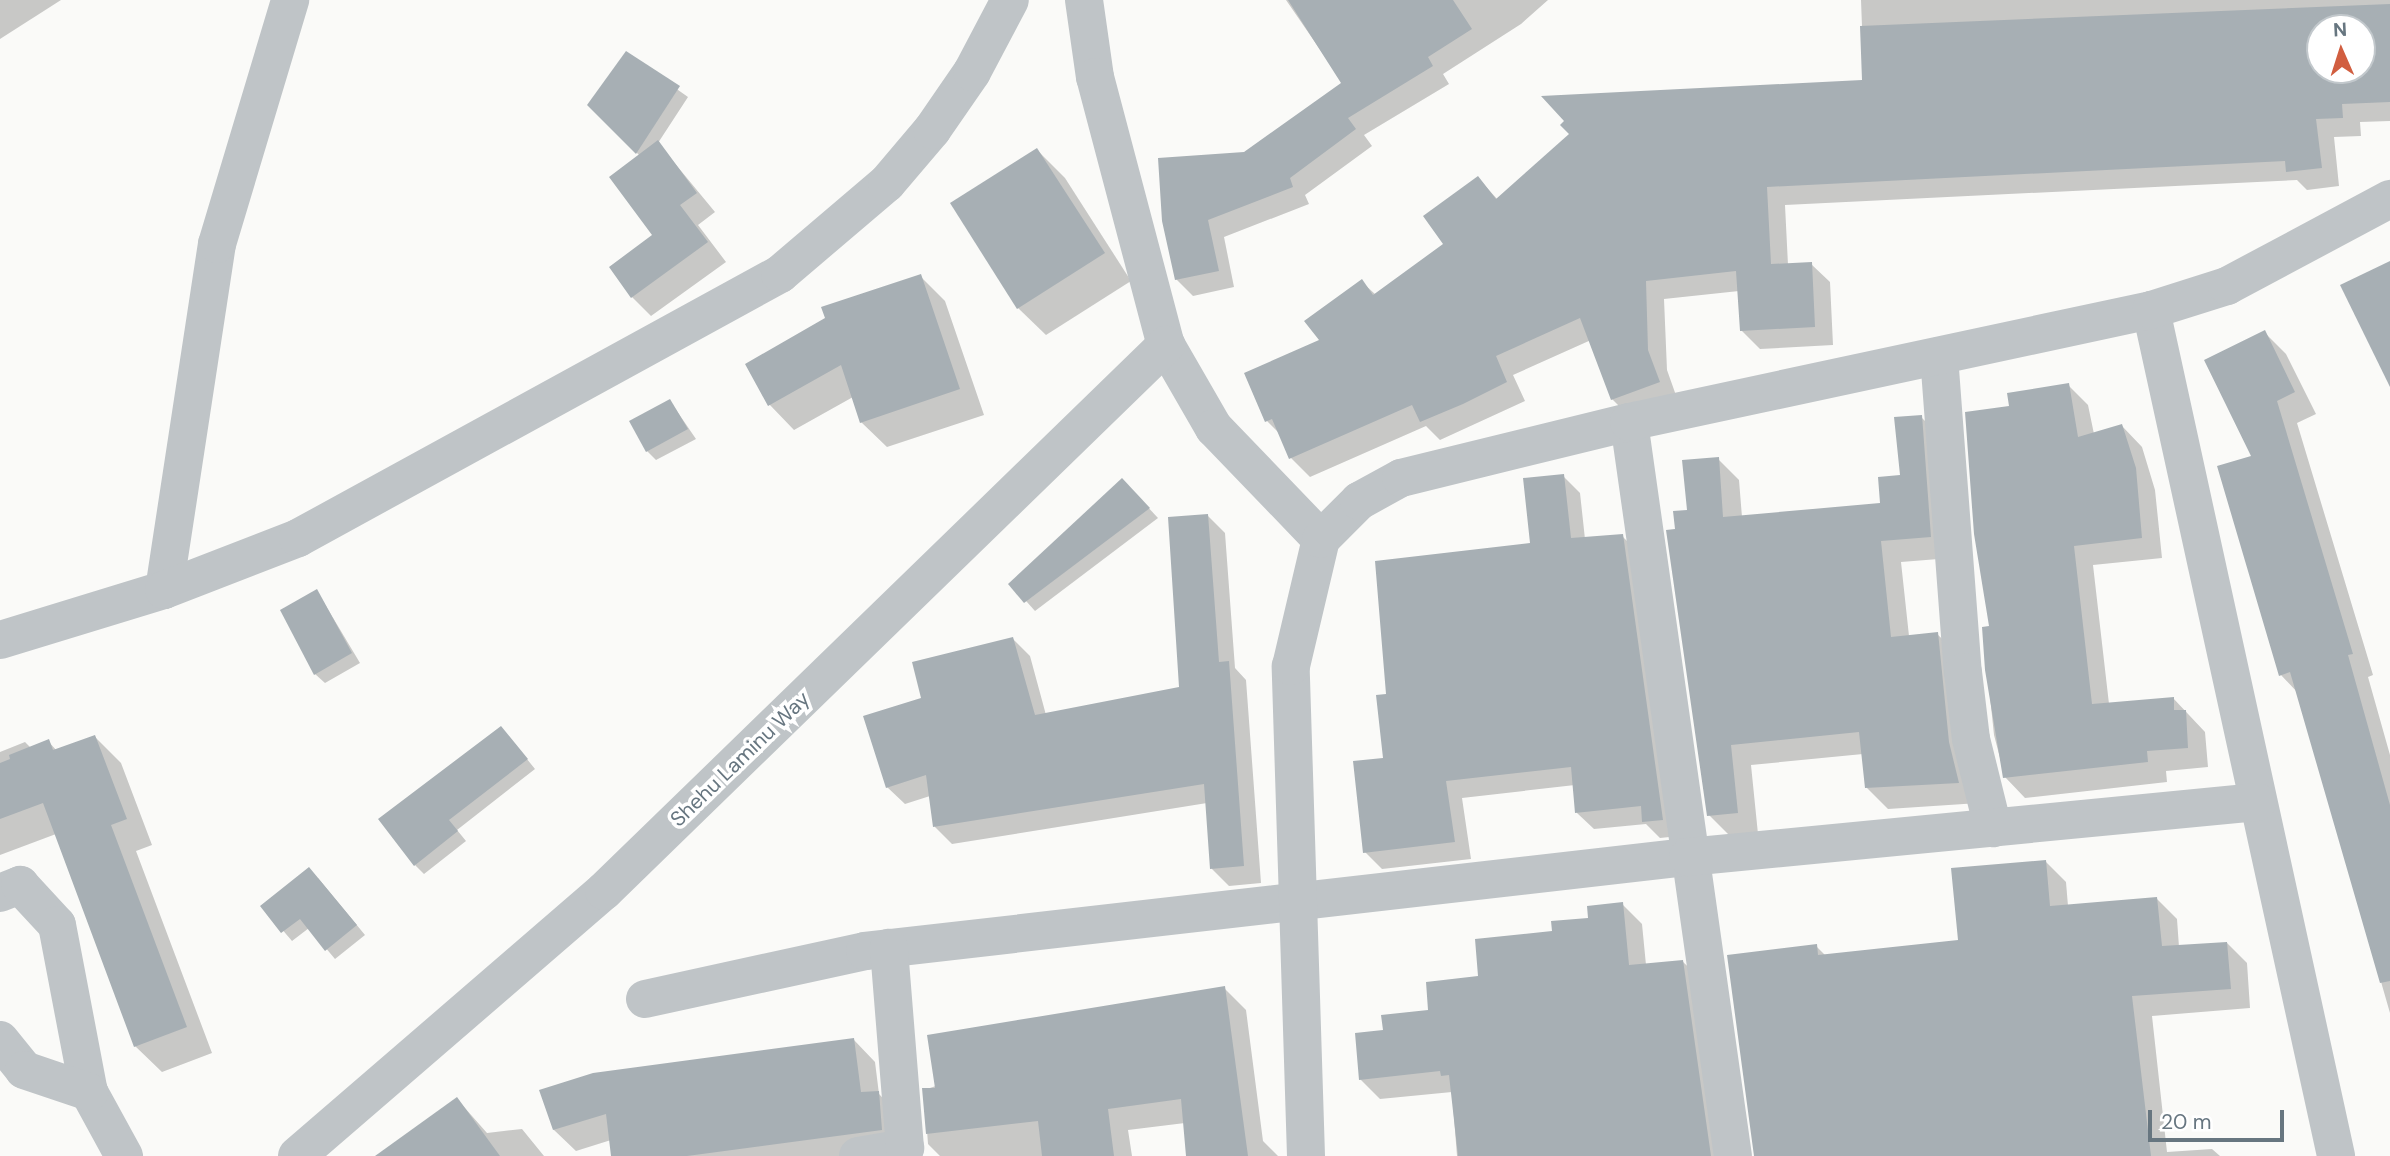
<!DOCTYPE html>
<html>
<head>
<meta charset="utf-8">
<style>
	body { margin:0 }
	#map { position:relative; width:2390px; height:1156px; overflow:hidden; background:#fafaf8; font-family:"DM Sans",sans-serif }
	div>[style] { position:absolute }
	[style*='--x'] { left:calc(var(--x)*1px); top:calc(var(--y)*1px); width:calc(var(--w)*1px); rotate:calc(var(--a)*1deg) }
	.shadow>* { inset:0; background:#0003 }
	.building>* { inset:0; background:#a7afb4 }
	.minor>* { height:38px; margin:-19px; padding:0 19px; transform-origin:19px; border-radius:19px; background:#bfc4c7 }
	span { translate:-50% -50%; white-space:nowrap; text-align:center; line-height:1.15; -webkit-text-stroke:7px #fff; paint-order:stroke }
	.street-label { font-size:21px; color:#677680 }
	.north { position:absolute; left:2306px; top:14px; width:70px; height:70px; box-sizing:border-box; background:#fff; border:2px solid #c2c8cc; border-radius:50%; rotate:357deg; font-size:19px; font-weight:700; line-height:28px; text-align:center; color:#677680 }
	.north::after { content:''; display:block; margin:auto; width:24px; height:32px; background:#d15e40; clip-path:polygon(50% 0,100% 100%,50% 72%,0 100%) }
	.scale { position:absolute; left:2148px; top:1110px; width:136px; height:32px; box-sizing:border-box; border:4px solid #677680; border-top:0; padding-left:9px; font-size:21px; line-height:24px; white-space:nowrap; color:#677680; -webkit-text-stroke:5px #fff; paint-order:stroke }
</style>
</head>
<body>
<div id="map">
	<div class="shadow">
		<i style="clip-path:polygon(0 0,61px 0,0 39px)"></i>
		<i style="clip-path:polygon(1286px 0,1548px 0,1521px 24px,1443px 74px,1449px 84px,1364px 135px,1372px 146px,1305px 195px,1309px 204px,1224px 237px,1234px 287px,1193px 296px,1176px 279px,1164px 221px,1244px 154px,1343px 83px)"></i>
		<i style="clip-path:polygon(evenodd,1861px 0,2390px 0,2390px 121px,2360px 122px,2361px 136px,2334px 137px,2339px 186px,2307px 190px,2297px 180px,1785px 205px,1788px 265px,1811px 264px,1830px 282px,1833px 345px,1760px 349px,1741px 330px,1739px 291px,1664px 299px,1667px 370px,1678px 401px,1631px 418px,1612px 399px,1591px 340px,1513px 375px,1525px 401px,1440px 440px,1426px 426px,1310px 477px,1291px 458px,1281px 435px,1267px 421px,1362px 282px,1376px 295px,1445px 244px,1478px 178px,1498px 200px,1864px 81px,1861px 0,2320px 28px,2362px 28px,2362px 70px,2320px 70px,2320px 28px)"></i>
		<i style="clip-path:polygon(627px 54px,688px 97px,658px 143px,715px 212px,698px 225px,726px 262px,651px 316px,632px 297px,655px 236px,640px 156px,589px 105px)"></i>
		<i style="clip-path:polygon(1037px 150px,1065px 178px,1131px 281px,1046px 335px,1018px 308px)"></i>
		<i style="clip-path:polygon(920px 276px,945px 301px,984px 415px,887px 447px,861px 422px,853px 397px,794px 430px,769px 404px,827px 319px)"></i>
		<i style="clip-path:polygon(2264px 332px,2286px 354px,2316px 414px,2297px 423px,2373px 675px,2368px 677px,2390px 755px,2390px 1013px,2298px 693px,2281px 675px,2254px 458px)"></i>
		<i style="clip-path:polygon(2068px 385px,2088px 405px,2094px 434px,2122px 426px,2142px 447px,2155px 490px,2162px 558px,2093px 565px,2109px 704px,2173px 698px,2205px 732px,2208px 767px,2166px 771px,2167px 782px,2025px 798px,2005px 777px,1994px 735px,1983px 629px,1991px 628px,2011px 407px)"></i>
		<i style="clip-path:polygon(670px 401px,696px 439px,656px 460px,647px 451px)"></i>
		<i style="clip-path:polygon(1921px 417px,1942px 438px,1951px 558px,1901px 562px,1909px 636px,1937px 634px,1958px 654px,1979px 803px,1888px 809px,1867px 788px,1863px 754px,1751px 765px,1758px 834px,1730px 836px,1709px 815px,1677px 530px,1718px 459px,1739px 480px,1742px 517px,1882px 505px,1901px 476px)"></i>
		<i style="clip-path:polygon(1563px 476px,1580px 493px,1585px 539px,1622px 536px,1639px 553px,1679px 836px,1660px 838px,1646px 824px,1594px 829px,1577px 813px,1575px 785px,1462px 798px,1471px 859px,1382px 869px,1365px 852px,1385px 759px,1388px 695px,1532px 544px)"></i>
		<i style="clip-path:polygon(1131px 489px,1158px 518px,1035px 611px,1011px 584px)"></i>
		<i style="clip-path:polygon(1208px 516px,1225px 533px,1235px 668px,1246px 680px,1261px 883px,1229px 886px,1212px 869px,1207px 803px,952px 844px,935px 827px,930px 796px,905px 804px,887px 787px,923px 699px,1013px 639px,1030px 656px,1046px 715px,1181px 689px)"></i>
		<i style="clip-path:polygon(317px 591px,360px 663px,325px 683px,315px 674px)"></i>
		<i style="clip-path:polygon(95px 737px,121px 763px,152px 845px,136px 851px,212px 1053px,162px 1072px,135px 1046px,56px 834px,0 855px,0 752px,25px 742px,31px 748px,48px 741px,57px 751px)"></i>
		<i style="clip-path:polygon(510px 738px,535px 769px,457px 830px,466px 841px,424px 874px,415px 865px)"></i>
		<i style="clip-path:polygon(2046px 862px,2066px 882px,2068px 906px,2157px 899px,2177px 919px,2179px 947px,2227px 943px,2247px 963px,2250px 1008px,2152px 1016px,2167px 1152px,2212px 1149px,2220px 1156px,1756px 1156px,1816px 946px,1826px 956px,1960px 942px)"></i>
		<i style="clip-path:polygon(318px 878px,365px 935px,335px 959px,309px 928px,292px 941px,262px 906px)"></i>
		<i style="clip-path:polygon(1622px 904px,1642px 924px,1646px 965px,1682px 961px,1703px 981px,1727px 1156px,1457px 1156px,1452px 1092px,1380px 1099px,1360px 1079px,1385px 1031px,1430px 1012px,1554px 933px)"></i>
		<i style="clip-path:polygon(1224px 988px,1246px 1010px,1263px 1141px,1278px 1156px,1188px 1156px,1185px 1123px,1128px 1130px,1132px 1156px,940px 1156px,928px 1144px,924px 1090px)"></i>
		<i style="clip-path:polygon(854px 1040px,875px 1062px,879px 1094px,899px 1115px,884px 1156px,613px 1156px,611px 1140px,576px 1151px,554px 1130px,541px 1091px)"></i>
		<i style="clip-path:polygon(457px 1099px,487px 1133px,522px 1129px,544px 1156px,420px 1156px)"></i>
	</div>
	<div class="building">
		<i style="clip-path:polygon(1288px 0,1453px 0,1472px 29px,1428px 57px,1433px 66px,1348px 118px,1356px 129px,1290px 178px,1293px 187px,1208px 220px,1219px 271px,1175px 280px,1162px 221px,1158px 158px,1244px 152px,1341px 83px)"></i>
		<i style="clip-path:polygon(evenodd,2390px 4px,2390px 102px,2342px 104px,2343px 118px,2316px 119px,2322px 168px,2286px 172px,2285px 161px,1767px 187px,1771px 264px,1812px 262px,1815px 327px,1740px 331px,1736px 271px,1646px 281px,1648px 350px,1660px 382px,1611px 400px,1580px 318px,1496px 356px,1507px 382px,1463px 404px,1420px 422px,1412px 405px,1289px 459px,1272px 419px,1265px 422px,1244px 373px,1319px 340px,1304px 321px,1362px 279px,1373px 295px,1443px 244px,1423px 216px,1478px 176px,1496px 199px,1569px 134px,1560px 125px,1564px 121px,1541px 96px,1862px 80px,1860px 26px,2390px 4px,2320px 28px,2362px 28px,2362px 70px,2320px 70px,2320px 28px)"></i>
		<i style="clip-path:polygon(626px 51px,680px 86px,636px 154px,587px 105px)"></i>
		<i style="clip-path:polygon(658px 140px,697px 193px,680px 205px,708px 242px,631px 298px,609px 267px,652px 235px,609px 177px)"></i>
		<i style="clip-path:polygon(1037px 148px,1105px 253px,1017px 309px,950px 203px)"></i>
		<i style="clip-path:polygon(2390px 261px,2390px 387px,2340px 285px)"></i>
		<i style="clip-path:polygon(921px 274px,960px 389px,860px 423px,841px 365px,768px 406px,745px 364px,825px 318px,821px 307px)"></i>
		<i style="clip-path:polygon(2265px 330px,2295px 392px,2277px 401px,2353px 654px,2348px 655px,2390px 805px,2390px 981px,2380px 983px,2290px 672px,2279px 676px,2217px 466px,2251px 456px,2204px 360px)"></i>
		<i style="clip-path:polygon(2069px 383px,2078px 437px,2122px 424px,2136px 468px,2142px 538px,2074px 546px,2092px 704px,2174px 697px,2174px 710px,2186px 710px,2188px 748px,2147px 751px,2148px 762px,2003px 778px,1985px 670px,1982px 627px,1989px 626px,1974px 534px,1965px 412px,2009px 406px,2007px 393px)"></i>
		<i style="clip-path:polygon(670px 399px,688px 429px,646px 452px,629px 421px)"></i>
		<i style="clip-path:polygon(1922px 415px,1931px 537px,1881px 541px,1891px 637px,1938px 632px,1949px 742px,1959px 783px,1865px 788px,1859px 732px,1731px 745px,1738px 813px,1707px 816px,1666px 530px,1675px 529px,1673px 511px,1687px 510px,1682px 460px,1719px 457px,1723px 517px,1880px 503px,1878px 477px,1900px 475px,1894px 417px)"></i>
		<i style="clip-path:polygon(1564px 474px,1571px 538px,1623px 534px,1663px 820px,1642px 822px,1641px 806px,1575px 813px,1571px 767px,1446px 781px,1455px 842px,1363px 853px,1353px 761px,1383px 758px,1376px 695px,1386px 694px,1375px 561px,1530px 543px,1523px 478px)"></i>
		<i style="clip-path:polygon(1122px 478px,1150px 508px,1024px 603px,1008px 584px)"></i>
		<i style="clip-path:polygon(1208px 514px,1219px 662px,1229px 661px,1244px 866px,1210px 869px,1204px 784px,933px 827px,926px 775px,886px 788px,863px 716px,921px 698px,912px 662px,1013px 637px,1035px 715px,1179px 687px,1168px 517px)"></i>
		<i style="clip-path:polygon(317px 589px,352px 653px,314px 675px,280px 610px)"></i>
		<i style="clip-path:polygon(501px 726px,528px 759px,449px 820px,458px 831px,414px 866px,378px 819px)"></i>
		<i style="clip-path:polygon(95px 735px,127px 819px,111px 825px,187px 1027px,134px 1047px,43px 803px,0 819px,0 763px,10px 759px,9px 755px,49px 739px,53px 750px)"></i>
		<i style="clip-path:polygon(2046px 860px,2050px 906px,2157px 897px,2162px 946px,2227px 942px,2231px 989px,2132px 996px,2151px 1156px,1754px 1156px,1727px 955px,1817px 944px,1818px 955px,1958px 940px,1951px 868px)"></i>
		<i style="clip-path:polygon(309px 867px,357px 925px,325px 951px,300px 919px,281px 933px,260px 906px)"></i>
		<i style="clip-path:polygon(1623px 902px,1629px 965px,1683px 960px,1711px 1156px,1458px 1156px,1449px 1075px,1441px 1076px,1440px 1071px,1359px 1080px,1355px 1033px,1383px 1030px,1381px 1015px,1428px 1010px,1426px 982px,1478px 976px,1475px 939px,1552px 931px,1551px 921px,1588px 918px,1587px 906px)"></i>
		<i style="clip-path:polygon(1225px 986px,1248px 1156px,1186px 1156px,1181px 1099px,1108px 1109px,1114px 1156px,1042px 1156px,1038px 1121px,926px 1134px,922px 1088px,935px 1088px,927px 1035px)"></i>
		<i style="clip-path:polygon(854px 1038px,861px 1092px,879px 1091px,882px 1130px,687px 1156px,611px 1156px,606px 1114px,553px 1130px,539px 1090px,593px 1073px)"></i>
		<i style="clip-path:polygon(457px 1097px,500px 1156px,375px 1156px)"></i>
	</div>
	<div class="minor">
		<i style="--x:1084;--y:0;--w:78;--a:81.9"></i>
		<i style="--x:1095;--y:77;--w:277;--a:75.2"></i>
		<i style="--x:1166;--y:345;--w:96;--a:60"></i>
		<i style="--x:1214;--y:428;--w:154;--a:46.1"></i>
		<i style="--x:2151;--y:310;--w:866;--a:77.66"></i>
		<i style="--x:1939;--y:356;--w:317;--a:85.7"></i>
		<i style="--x:1963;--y:672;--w:67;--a:83.2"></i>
		<i style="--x:1971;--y:739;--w:92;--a:76.1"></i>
		<i style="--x:1629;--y:422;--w:741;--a:81.94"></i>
		<i style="--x:164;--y:590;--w:350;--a:-81.3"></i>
		<i style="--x:217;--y:244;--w:255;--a:-73.3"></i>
		<i style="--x:0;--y:640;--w:171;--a:-17"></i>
		<i style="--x:164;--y:590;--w:144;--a:-21.2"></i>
		<i style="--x:298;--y:538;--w:550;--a:-28.71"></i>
		<i style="--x:780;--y:274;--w:140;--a:-40.4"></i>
		<i style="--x:887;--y:183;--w:70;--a:-49.7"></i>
		<i style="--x:932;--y:130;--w:70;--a:-55.4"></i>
		<i style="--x:972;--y:72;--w:81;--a:-62.2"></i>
		<i style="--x:0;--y:893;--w:22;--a:-22"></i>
		<i style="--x:20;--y:885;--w:54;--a:47.2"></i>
		<i style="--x:57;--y:925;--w:170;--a:79.2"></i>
		<i style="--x:89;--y:1092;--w:73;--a:61.3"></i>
		<i style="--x:645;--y:999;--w:225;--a:-12.3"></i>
		<i style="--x:865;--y:951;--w:828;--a:-6.52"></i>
		<i style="--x:1688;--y:857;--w:572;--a:-5.52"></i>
		<i style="--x:0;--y:1040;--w:38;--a:51"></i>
		<i style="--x:24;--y:1070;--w:69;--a:18.7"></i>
		<i style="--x:297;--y:1156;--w:406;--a:-40.8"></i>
		<i style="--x:604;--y:891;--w:784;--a:-44.17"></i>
		<i style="--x:858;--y:1156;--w:48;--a:-9.7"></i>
		<i style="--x:905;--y:1148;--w:201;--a:-94.6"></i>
		<i style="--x:1306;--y:1156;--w:490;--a:-91.8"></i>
		<i style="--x:1291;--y:666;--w:130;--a:-76.7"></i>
		<i style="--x:1321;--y:539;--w:54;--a:-45"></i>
		<i style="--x:1359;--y:501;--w:48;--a:-28.7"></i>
		<i style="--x:1401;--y:478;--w:235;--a:-13.8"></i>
		<i style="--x:1629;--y:422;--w:534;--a:-12.11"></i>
		<i style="--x:2151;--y:310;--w:80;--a:-17.5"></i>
		<i style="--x:2227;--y:286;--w:185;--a:-28.1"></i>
	</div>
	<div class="street-label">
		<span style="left:740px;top:759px;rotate:-44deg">Shehu Laminu Way</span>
	</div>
	<div class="north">N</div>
	<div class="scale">20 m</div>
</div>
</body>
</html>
